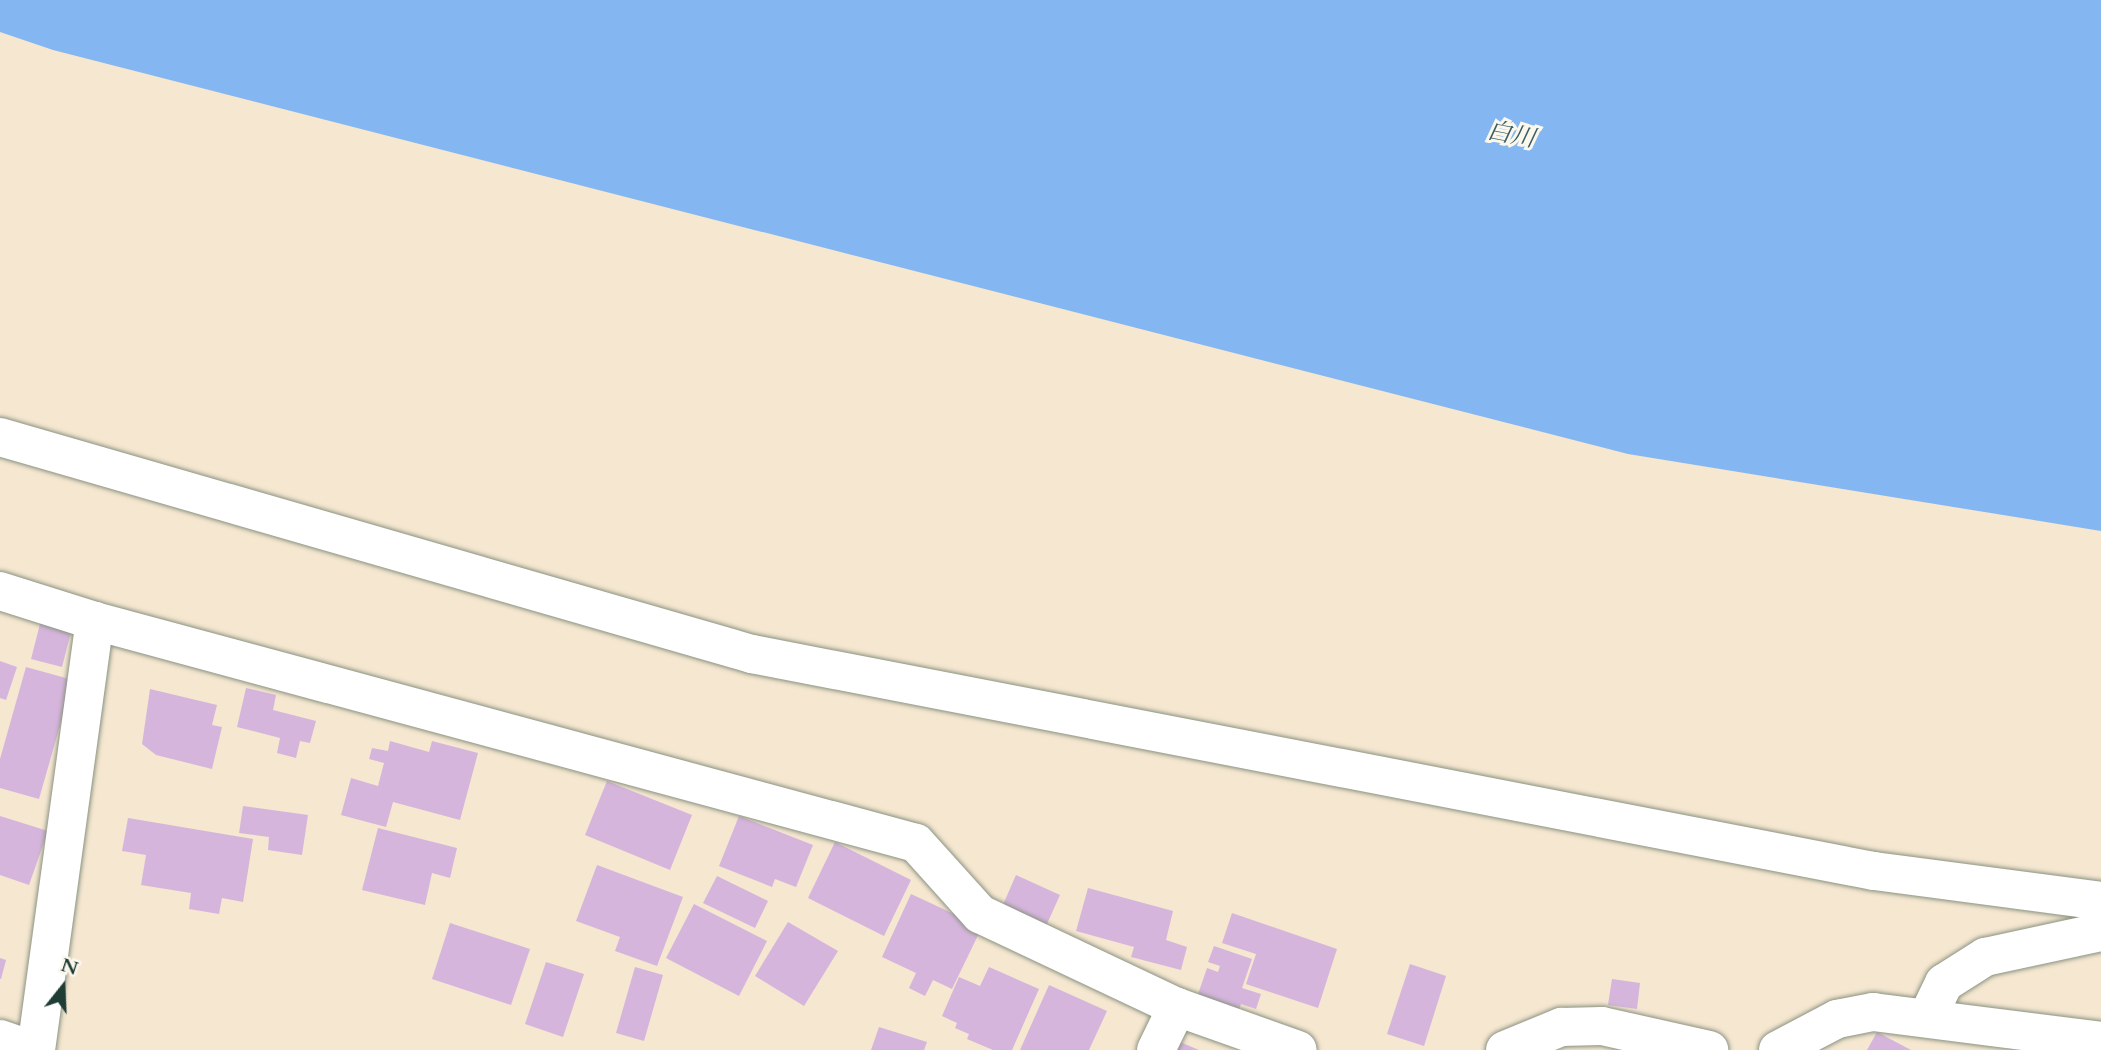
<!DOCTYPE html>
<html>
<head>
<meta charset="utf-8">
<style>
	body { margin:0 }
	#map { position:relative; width:2101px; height:1050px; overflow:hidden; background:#f5e7d0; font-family:Cardo,"Noto Serif JP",serif }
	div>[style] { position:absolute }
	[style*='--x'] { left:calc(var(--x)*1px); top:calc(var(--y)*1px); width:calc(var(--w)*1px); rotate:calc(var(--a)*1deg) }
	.water>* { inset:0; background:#84b7f1 }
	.building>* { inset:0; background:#d6b5dd }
	.roads { filter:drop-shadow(0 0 2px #8a9282) drop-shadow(0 0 2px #8a9282) }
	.street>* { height:38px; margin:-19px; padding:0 19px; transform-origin:19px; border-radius:19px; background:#fff }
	span { translate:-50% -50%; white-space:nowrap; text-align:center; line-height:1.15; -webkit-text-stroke:6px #fbf7ec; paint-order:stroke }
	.water-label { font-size:24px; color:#385c63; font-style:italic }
	.north { position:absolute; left:28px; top:952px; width:70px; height:70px; -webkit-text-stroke:5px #fbf7ec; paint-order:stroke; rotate:18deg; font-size:19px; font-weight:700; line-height:28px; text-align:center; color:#1f3d34 }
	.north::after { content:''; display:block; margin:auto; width:24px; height:32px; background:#1f3d34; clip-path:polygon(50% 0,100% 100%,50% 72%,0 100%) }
</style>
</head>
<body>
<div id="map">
	<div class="water">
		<i style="clip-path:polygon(0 0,2101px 0,2101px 531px,1628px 454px,53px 50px,0 32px)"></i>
	</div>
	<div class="building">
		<i style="clip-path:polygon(41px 620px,72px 628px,62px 667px,31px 659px)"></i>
		<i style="clip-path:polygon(0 661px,17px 667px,6px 700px,0 698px)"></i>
		<i style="clip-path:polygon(26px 667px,73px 680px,39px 799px,0 788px,0 759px)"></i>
		<i style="clip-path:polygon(246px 688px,276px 695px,273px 710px,316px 721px,310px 743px,300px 741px,296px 758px,277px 753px,280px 738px,237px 727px)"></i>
		<i style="clip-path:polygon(150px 689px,217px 705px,212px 725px,222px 727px,212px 769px,156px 755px,142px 744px)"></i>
		<i style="clip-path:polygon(390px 741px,429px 752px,432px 741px,478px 753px,460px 820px,393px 802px,386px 827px,341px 815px,351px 778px,378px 786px,384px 763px,369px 759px,372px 748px,388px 751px)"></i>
		<i style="clip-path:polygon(607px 781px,692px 815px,670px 870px,585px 835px)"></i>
		<i style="clip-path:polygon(243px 806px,308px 815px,302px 855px,268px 850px,269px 837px,239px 833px)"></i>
		<i style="clip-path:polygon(0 816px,48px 831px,29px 885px,0 875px)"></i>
		<i style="clip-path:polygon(739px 816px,813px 845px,796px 887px,775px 879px,772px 887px,719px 866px)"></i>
		<i style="clip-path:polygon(128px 818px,253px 839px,243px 902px,222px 898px,219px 914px,189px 909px,191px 893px,141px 885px,146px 855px,122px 851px)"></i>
		<i style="clip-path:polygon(378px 828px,457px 848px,450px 878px,432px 873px,425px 905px,362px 890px)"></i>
		<i style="clip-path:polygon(835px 842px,911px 880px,884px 936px,808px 898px)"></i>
		<i style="clip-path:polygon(597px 865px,683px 897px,657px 966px,615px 951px,620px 937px,576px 921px)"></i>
		<i style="clip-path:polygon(1016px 875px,1060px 895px,1042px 935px,998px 916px)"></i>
		<i style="clip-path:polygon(717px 876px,768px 901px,755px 928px,703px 903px)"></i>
		<i style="clip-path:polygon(1088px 888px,1173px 911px,1166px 940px,1187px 947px,1181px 970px,1131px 957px,1134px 947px,1076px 931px)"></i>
		<i style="clip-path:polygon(911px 894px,982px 927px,952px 989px,933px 980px,925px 996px,909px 988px,916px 973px,882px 957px)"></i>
		<i style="clip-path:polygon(694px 904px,767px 941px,739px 996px,666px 958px)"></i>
		<i style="clip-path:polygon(1232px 913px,1337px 949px,1318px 1008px,1246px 984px,1256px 954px,1222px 943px)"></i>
		<i style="clip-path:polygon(788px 922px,838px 951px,804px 1006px,755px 976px)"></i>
		<i style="clip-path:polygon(450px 923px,530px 949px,511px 1005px,432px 979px)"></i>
		<i style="clip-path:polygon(1214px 946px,1252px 959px,1242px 988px,1261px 994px,1256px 1009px,1241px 1004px,1235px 1020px,1194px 1006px,1207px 968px,1218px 972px,1220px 966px,1208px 962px)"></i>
		<i style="clip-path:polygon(0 958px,6px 960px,1px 979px,0 979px)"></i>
		<i style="clip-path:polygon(546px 962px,584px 974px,563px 1037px,525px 1024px)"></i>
		<i style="clip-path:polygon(1410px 964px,1446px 976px,1424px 1046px,1387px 1034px)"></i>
		<i style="clip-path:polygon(635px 967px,663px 975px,644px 1041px,616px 1033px)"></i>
		<i style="clip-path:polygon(989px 967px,1039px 989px,1012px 1050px,993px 1050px,967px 1039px,969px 1034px,955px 1028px,957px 1023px,942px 1016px,959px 977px,980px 986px)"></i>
		<i style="clip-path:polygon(1612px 979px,1640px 983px,1637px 1009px,1608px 1005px)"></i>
		<i style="clip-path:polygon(1049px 985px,1107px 1011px,1089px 1050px,1020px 1050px)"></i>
		<i style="clip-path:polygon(879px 1027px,927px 1042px,924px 1050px,871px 1050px)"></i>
		<i style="clip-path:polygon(1877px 1032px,1911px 1050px,1867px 1050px)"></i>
		<i style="clip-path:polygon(1180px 1042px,1199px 1050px,1176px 1050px)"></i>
	</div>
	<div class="roads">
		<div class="street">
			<i style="--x:0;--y:437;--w:783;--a:16.1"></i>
			<i style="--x:752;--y:654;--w:1143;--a:10.95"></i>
			<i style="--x:1874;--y:871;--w:229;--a:7.5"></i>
			<i style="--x:0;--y:591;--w:100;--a:17.5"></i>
			<i style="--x:95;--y:621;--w:850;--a:15.13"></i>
			<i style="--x:916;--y:843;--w:96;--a:48"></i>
			<i style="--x:980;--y:914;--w:218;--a:25.3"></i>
			<i style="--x:1927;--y:1018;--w:39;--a:-64"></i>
			<i style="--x:1944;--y:983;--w:49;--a:-32.4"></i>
			<i style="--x:1985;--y:957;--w:119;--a:-12.2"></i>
			<i style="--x:0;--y:1039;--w:34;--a:19"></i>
			<i style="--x:36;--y:1050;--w:433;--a:-82.2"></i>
			<i style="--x:1156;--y:1050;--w:48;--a:-64"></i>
			<i style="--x:1177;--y:1007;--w:128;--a:19.6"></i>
			<i style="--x:1505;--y:1050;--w:61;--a:-22.3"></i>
			<i style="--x:1561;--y:1027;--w:41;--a:-1.4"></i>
			<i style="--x:1602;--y:1026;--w:110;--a:12.6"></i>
			<i style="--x:1778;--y:1050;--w:67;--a:-27.7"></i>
			<i style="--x:1837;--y:1019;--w:37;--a:-11"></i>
			<i style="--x:1873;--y:1012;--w:230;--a:7.2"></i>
		</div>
	</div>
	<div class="water-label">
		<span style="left:1511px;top:135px;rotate:11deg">白川</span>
	</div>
	<div class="north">N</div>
</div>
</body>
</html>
